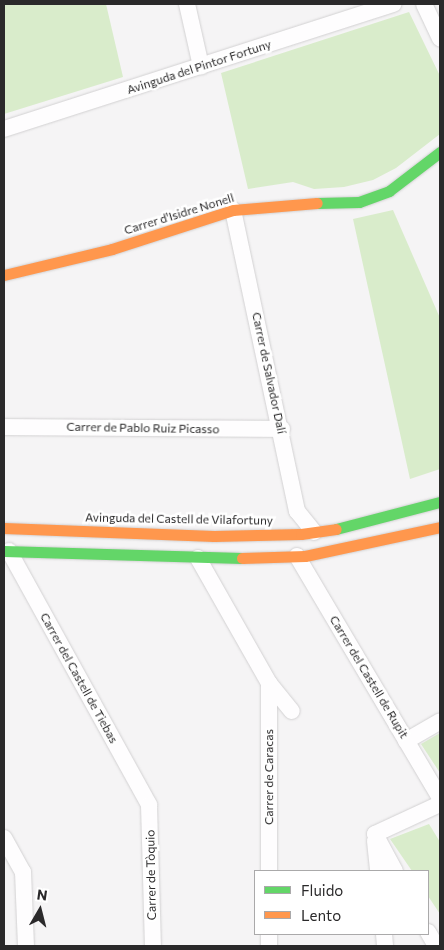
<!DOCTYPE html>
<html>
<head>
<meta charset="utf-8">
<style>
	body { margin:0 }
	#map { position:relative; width:444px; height:950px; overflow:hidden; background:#f5f4f5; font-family:Commissioner,sans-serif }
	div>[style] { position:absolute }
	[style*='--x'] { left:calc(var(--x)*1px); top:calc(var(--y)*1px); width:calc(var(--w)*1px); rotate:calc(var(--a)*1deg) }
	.green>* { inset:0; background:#d9eccb }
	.roads { filter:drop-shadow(0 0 1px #d2d1d2) drop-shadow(0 0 1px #d2d1d2) }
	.street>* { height:16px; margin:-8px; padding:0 8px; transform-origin:8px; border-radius:8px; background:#fefdfe }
	.fast>* { height:11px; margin:-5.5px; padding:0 5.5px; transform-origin:5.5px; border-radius:5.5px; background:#63d668 }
	.slow>* { height:11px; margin:-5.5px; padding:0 5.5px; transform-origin:5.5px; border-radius:5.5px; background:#ff974d }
	span { translate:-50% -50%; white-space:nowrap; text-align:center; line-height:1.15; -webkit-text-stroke:5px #fff; paint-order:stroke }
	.street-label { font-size:12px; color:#2a292a }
	.frame { position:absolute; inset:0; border:5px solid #2a292a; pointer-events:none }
	.legend { position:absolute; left:254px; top:870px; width:175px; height:65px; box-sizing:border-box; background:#fff; border:1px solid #aaa9aa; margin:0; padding:6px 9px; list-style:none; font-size:15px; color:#2a292a }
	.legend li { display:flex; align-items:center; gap:10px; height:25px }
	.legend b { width:25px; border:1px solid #aaa9aa }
	.north { position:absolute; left:15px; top:885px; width:50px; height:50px; -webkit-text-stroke:4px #fff; paint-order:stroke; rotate:8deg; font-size:14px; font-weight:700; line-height:20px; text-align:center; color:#2a292a }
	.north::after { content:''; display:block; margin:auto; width:18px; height:22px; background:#2a292a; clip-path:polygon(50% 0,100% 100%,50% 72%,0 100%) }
</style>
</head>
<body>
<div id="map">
	<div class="green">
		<i style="clip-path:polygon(4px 4px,106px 4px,123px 77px,4px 114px)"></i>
		<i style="clip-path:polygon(409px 12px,440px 76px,440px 134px,396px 168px,373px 180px,344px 187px,314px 189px,293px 182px,248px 189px,221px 73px)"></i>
		<i style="clip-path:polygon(393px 210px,440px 318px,440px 469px,410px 479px,353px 219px)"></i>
		<i style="clip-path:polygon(440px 733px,440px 773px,421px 744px)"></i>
		<i style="clip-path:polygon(429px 824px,440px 842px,440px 914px,428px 896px,428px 871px,412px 871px,390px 839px)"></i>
	</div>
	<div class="roads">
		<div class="street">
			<i style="--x:187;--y:4;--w:64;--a:77.3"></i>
			<i style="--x:424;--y:4;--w:38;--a:65"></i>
			<i style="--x:4;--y:129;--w:409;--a:-17.8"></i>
			<i style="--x:233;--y:210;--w:308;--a:78"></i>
			<i style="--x:297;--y:511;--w:27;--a:51"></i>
			<i style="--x:4;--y:427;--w:278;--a:0.4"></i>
			<i style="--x:9;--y:551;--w:290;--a:61.1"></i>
			<i style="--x:149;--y:805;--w:141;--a:88.4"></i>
			<i style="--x:297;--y:556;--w:281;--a:59.4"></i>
			<i style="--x:198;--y:558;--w:144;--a:60.4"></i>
			<i style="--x:269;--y:683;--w:36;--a:51"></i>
			<i style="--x:406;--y:741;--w:39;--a:-30"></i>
			<i style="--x:375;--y:834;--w:72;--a:-24.8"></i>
			<i style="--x:375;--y:834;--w:42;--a:61.6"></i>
			<i style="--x:4;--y:838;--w:39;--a:61"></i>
			<i style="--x:23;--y:872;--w:74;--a:87.7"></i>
			<i style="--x:375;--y:841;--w:30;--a:84"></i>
			<i style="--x:269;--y:871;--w:188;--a:-90"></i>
			<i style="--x:428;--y:932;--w:16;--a:60"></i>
			<i style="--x:384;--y:934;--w:12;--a:85"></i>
			<i style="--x:269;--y:946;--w:12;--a:-90"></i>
		</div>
		<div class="fast">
			<i style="--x:317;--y:203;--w:42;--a:-1.4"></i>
			<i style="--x:359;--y:202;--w:32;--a:-20"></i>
			<i style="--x:389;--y:191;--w:64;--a:-37.4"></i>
			<i style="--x:336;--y:529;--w:107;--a:-14.6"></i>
			<i style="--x:4;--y:551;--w:238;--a:1.7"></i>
		</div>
		<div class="slow">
			<i style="--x:4;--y:275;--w:111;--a:-13.5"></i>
			<i style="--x:112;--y:249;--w:127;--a:-17.9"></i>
			<i style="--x:233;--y:210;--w:84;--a:-4.8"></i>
			<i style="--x:4;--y:528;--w:210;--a:2.2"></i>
			<i style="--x:214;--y:536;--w:87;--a:-1.3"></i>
			<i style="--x:301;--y:534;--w:35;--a:-8"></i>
			<i style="--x:242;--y:558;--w:63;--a:-1.8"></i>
			<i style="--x:305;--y:556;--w:138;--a:-12.1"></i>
		</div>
	</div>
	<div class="street-label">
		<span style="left:199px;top:67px;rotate:-18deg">Avinguda del Pintor Fortuny</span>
		<span style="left:179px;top:214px;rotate:-17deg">Carrer d'Isidre Nonell</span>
		<span style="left:269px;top:373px;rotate:78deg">Carrer de Salvador Dalí</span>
		<span style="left:143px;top:428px;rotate:1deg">Carrer de Pablo Ruiz Picasso</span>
		<span style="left:179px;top:519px;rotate:1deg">Avinguda del Castell de Vilafortuny</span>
		<span style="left:369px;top:677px;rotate:59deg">Carrer del Castell de Rupit</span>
		<span style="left:79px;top:678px;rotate:61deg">Carrer del Castell de Tiebas</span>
		<span style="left:269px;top:777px;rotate:-90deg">Carrer de Caracas</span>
		<span style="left:151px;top:875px;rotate:-91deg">Carrer de Tòquio</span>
	</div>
	<div class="frame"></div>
	<ul class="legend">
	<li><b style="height:6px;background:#63d668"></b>Fluido</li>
	<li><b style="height:6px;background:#ff974d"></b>Lento</li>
	</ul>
	<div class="north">N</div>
</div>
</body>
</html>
